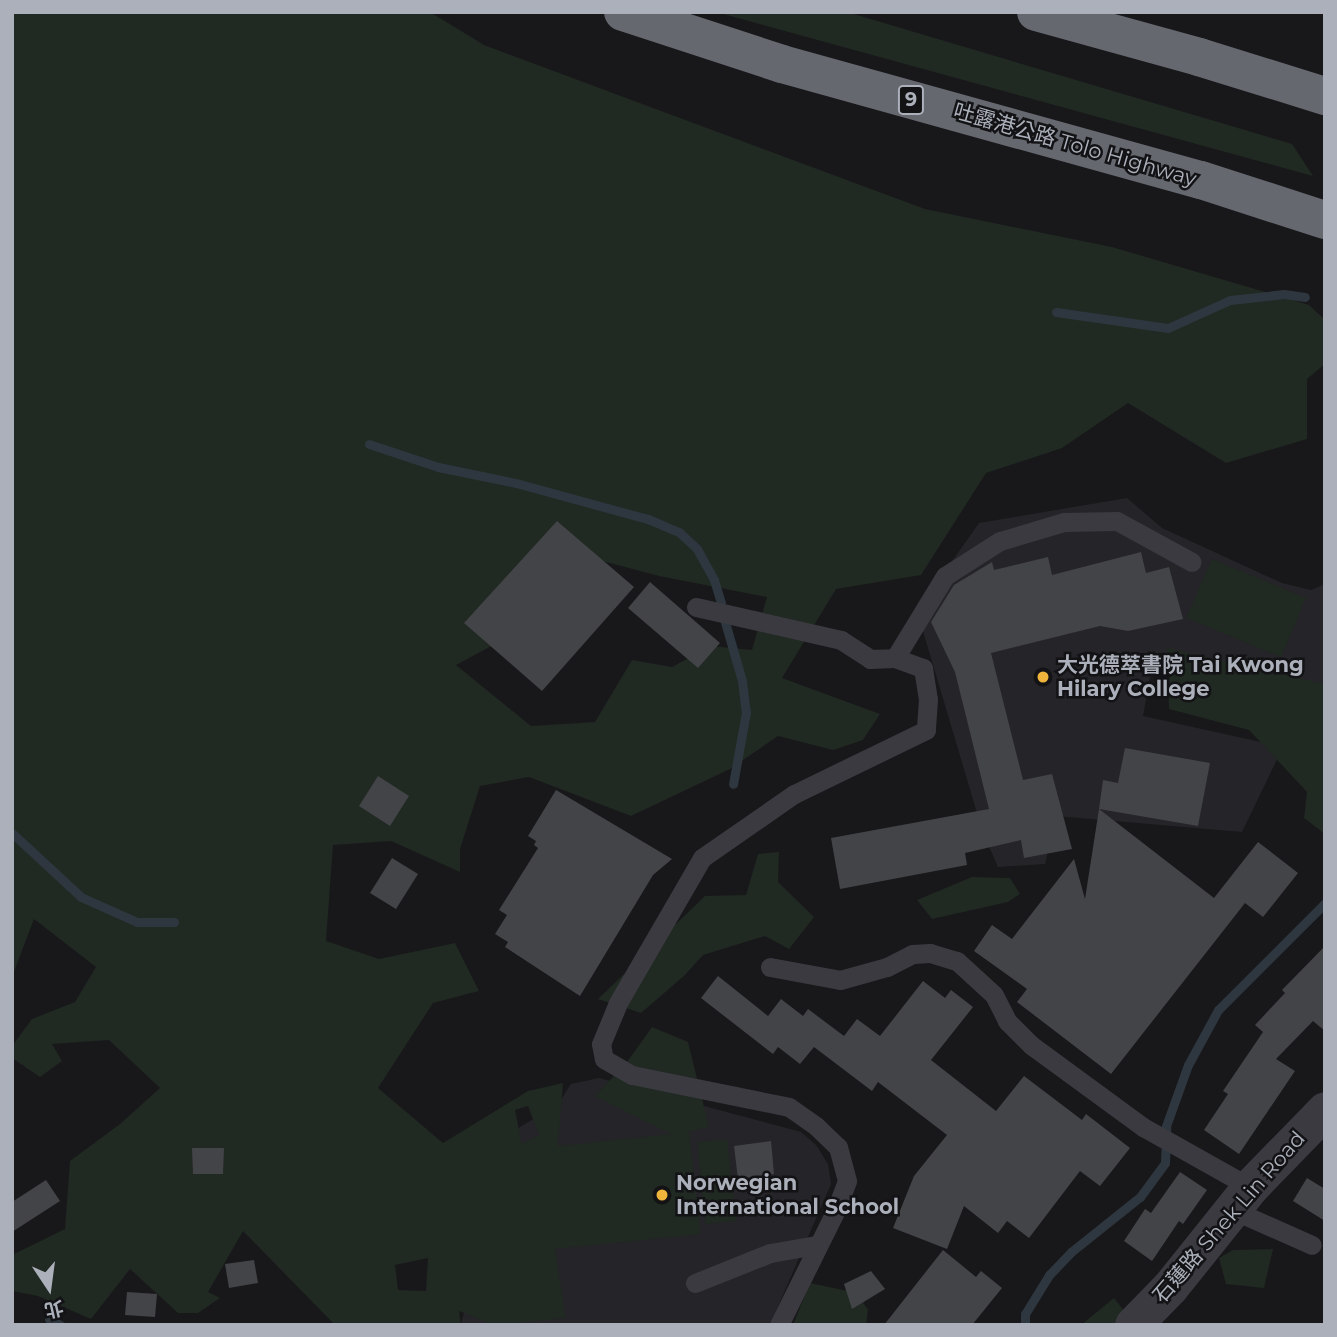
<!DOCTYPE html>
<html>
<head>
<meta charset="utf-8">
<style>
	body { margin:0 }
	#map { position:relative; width:1337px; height:1337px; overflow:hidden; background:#18181b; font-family:Montserrat,"Noto Sans TC",sans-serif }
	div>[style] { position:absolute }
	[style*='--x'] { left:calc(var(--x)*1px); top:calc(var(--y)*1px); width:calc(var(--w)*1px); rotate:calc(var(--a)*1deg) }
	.built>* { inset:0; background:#252428 }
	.green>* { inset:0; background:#202922 }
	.stream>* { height:9px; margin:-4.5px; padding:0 4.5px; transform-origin:4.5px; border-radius:4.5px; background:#2e373f }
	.building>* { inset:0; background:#434448 }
	.service>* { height:19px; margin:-9.5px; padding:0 9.5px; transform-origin:9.5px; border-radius:9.5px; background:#3a3a40 }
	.minor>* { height:37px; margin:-18.5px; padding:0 18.5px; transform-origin:18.5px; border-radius:18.5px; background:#3a3a40 }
	.motorway>* { height:38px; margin:-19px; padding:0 19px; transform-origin:19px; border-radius:19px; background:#666870 }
	.dots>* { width:19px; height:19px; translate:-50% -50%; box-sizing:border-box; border:4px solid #131316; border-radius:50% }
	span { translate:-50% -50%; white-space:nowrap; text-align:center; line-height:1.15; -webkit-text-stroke:5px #131316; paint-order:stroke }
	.shield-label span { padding:2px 5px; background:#131316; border:2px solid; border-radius:5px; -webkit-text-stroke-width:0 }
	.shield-label { font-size:19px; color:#abb0ba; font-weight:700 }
	.street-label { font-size:21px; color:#abb0ba }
	.poi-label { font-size:21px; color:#abb0ba; font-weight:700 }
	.left { translate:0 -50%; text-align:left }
	.frame { position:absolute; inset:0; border:14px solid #abb0ba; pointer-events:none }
	.north { position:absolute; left:14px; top:1253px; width:70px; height:70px; -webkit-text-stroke:5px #131316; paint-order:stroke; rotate:167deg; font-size:19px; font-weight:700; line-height:28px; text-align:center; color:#abb0ba }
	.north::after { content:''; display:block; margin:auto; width:24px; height:32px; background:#abb0ba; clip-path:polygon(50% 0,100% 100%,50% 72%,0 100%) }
</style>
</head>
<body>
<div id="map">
	<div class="built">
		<i style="clip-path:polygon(1127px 498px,1162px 528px,1282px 583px,1311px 590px,1325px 584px,1325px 688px,1278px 703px,1152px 666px,1143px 716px,1283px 747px,1242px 832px,1056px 816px,1045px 864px,998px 867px,983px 833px,917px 611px,979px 523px)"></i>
		<i style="clip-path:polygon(599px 1078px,801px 1132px,816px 1145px,828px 1164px,831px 1184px,770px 1325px,461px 1325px,502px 1149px,520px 1127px,558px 1104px,571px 1084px)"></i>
	</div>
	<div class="green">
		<i style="clip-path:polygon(evenodd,12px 12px,430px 12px,484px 45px,925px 209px,1112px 247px,1309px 305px,1325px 320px,1325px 364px,1307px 379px,1307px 439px,1226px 463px,1128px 403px,1062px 448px,986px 473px,921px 575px,836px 589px,782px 678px,880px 714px,863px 740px,833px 750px,778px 736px,730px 769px,631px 816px,529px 777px,480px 786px,460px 849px,460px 872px,391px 841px,333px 845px,326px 941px,379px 959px,455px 943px,479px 991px,433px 1003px,378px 1088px,443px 1143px,528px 1091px,563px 1083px,558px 1146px,671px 1134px,595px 1096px,627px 1062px,652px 1027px,688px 1042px,709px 1127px,689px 1132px,701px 1234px,555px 1249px,566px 1318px,494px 1325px,459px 1311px,461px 1325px,335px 1325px,243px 1231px,208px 1292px,220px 1298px,198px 1313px,178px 1313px,130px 1269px,91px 1319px,38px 1296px,12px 1291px,12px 1255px,65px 1229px,70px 1161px,120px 1124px,160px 1088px,109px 1040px,52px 1044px,62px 1061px,40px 1077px,12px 1058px,12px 1046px,32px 1019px,75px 1002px,96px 967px,34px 919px,12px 977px,12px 12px,591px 558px,659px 576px,767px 597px,752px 650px,711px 646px,672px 667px,632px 660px,595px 722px,531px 726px,456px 665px,536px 622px,591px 558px,12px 12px,528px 1106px,539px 1135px,522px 1144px,515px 1110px,528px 1106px,12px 12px,428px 1258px,426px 1291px,398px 1290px,395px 1265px,428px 1258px)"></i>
		<i style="clip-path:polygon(716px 12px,847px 12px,1292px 144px,1313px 176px)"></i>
		<i style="clip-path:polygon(1212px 559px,1306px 598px,1281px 657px,1186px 618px)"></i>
		<i style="clip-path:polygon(1167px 648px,1325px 684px,1325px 834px,1304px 818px,1307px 792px,1249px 730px,1169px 709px)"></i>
		<i style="clip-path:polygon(779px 852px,778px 882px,814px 917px,789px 949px,765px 936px,703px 955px,684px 976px,641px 1013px,598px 999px,705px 896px,746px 895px,758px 854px)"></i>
		<i style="clip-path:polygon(972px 877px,1010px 878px,1020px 894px,1008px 902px,932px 919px,917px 900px)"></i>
		<i style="clip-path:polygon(727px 1139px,736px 1221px,705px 1224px,697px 1142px)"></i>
		<i style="clip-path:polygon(1273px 1249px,1264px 1288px,1226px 1284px,1219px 1258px,1233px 1250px)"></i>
		<i style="clip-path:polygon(810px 1283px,857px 1293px,868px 1310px,866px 1325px,793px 1325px)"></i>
		<i style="clip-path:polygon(1114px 1298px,1135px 1325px,1081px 1325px)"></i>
	</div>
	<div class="stream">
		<i style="--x:1056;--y:312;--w:113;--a:8.1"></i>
		<i style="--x:1168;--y:328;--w:68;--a:-24.3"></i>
		<i style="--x:1230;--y:300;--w:54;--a:-6.3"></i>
		<i style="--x:1284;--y:294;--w:21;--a:8"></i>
		<i style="--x:369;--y:444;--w:73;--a:18.4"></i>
		<i style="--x:438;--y:467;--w:80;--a:11.6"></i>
		<i style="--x:516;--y:483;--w:137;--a:15.3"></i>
		<i style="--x:648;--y:519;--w:34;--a:23"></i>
		<i style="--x:679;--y:532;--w:25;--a:43"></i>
		<i style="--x:697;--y:549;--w:35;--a:61"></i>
		<i style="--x:714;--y:580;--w:24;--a:73"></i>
		<i style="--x:725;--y:622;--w:61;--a:73.9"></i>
		<i style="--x:742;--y:681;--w:31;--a:83"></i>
		<i style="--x:746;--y:712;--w:73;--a:100.2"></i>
		<i style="--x:12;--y:833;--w:94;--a:42.8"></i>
		<i style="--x:81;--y:897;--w:61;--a:24.1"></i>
		<i style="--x:137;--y:922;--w:37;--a:0"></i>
		<i style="--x:49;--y:1319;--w:13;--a:29"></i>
		<i style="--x:1025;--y:1325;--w:11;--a:-90"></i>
		<i style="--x:1025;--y:1314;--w:46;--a:-58.4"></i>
		<i style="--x:1049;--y:1275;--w:32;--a:-46"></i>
		<i style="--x:1071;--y:1252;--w:88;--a:-38.6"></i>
		<i style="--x:1140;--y:1197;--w:42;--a:-53.7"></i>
		<i style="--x:1165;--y:1163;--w:37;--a:-88"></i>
		<i style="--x:1166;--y:1126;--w:65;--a:-70.2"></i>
		<i style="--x:1188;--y:1065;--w:63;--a:-61.4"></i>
		<i style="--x:1218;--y:1010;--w:151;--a:-45"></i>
	</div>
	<div class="building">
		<i style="clip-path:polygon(557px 521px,634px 587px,542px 691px,464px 623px)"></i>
		<i style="clip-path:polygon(1141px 552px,1146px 573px,1169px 567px,1183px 619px,1128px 631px,1100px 626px,991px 653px,1023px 780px,1052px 774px,1072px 849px,1024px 858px,1021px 840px,965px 853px,967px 865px,840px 889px,831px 838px,989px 809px,955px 672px,931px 622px,954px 585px,992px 562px,994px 570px,1048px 557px,1052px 575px)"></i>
		<i style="clip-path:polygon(650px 582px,720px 643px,698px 668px,628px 608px)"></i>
		<i style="clip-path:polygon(1125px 748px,1210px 763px,1198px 826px,1099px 809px,1103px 780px,1118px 783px)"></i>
		<i style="clip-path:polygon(378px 776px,409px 796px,390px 826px,359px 806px)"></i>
		<i style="clip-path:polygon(556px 790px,672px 859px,653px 875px,580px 996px,505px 947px,508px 942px,495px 934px,507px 915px,499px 910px,538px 848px,534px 845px,536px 841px,528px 836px)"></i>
		<i style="clip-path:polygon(1099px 809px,1214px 898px,1258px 842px,1298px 873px,1263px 917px,1245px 903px,1111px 1074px,1017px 1002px,1027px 989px,974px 951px,992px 925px,1012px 939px,1074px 859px,1085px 899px)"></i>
		<i style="clip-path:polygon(392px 858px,418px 874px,396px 909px,370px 893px)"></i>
		<i style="clip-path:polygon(1325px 946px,1325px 1031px,1313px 1021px,1276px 1059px,1295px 1071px,1239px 1154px,1204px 1130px,1228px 1094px,1223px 1091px,1263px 1032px,1255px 1025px,1285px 993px,1282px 990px)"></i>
		<i style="clip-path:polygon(718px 976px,768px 1016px,781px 999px,803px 1016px,808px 1009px,844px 1036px,857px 1019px,880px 1036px,923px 981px,945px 998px,951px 990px,973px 1007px,931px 1060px,996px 1111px,1024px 1076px,1082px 1120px,1086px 1114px,1130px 1148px,1100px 1186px,1080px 1171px,1029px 1238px,1007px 1221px,998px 1233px,964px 1206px,947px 1249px,893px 1228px,914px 1176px,947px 1135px,878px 1082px,872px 1091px,814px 1047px,800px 1064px,778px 1047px,773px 1054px,701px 998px)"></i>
		<i style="clip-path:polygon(771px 1141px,774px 1174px,738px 1179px,734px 1146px)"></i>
		<i style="clip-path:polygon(192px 1148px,224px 1148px,223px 1174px,193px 1174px)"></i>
		<i style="clip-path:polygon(1180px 1172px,1207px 1190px,1183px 1224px,1179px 1221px,1152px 1261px,1124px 1241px,1145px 1209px,1151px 1213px)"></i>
		<i style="clip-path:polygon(1307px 1178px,1325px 1189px,1325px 1221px,1293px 1201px)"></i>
		<i style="clip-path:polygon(46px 1180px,60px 1201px,12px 1232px,12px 1202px)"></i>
		<i style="clip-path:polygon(943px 1250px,976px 1277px,981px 1271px,1002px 1288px,972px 1325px,884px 1325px)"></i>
		<i style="clip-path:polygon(254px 1260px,258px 1283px,229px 1288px,225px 1264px)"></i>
		<i style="clip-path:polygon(871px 1271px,885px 1289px,852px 1309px,844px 1284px)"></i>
		<i style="clip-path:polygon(127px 1292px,157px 1294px,155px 1317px,125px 1315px)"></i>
	</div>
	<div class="service">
		<i style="--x:696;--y:607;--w:149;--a:12.8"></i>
		<i style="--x:841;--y:640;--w:35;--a:33"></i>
		<i style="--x:870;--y:659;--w:25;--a:-2"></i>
		<i style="--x:895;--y:658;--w:30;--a:20"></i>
		<i style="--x:923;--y:668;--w:31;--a:81"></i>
		<i style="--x:928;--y:699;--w:31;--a:94"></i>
		<i style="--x:926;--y:730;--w:147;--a:154.1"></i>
		<i style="--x:794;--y:794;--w:112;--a:145.2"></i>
		<i style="--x:702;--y:858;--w:168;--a:120.1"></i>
		<i style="--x:618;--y:1003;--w:44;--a:112.5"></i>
		<i style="--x:601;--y:1044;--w:15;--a:79"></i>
		<i style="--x:604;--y:1059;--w:32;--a:30"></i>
		<i style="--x:632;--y:1075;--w:160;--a:11.5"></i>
		<i style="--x:789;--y:1107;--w:33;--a:35"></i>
		<i style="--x:816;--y:1126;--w:30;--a:44"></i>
		<i style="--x:838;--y:1147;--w:35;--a:75"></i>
		<i style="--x:847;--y:1181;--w:31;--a:111"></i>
		<i style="--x:836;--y:1210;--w:128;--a:116.4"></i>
		<i style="--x:895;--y:658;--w:96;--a:-58.6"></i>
		<i style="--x:945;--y:576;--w:65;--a:-32.5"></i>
		<i style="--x:1000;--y:541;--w:67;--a:-16.5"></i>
		<i style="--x:1064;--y:522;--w:53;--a:-1.1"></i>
		<i style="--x:1117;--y:521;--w:85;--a:28.7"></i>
		<i style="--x:770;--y:967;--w:71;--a:10.5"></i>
		<i style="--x:840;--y:980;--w:49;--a:-15.5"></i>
		<i style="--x:887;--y:967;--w:28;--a:-27"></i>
		<i style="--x:912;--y:954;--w:18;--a:-3"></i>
		<i style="--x:930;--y:953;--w:28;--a:17"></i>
		<i style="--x:957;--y:961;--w:50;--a:42.6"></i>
		<i style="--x:994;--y:995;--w:29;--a:63"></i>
		<i style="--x:1007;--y:1021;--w:34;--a:45"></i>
		<i style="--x:1031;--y:1045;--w:139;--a:36.2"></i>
		<i style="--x:1143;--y:1127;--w:123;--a:29.3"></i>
		<i style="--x:1233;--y:1210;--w:86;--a:23.9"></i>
		<i style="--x:695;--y:1283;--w:81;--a:-21.8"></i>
		<i style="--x:770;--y:1253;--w:48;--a:-9.7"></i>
	</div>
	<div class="minor">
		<i style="--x:1133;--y:1325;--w:53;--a:-45.8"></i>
		<i style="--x:1170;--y:1287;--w:128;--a:-51.3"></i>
		<i style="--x:1250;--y:1187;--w:107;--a:-45.8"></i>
	</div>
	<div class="motorway">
		<i style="--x:623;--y:12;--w:167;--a:18.1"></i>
		<i style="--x:782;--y:64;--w:435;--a:15.5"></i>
		<i style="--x:1201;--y:180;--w:130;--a:17.9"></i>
		<i style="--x:1036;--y:12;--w:169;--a:15.4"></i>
		<i style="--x:1199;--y:57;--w:132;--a:17.2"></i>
	</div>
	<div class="dots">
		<i style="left:1043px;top:677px;background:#efb43c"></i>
		<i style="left:662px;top:1195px;background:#efb43c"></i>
	</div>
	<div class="shield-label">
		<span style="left:911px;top:100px">9</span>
	</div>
	<div class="street-label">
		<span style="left:1075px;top:145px;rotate:16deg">吐露港公路 Tolo Highway</span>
		<span style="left:1229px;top:1217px;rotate:-49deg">石蓮路 Shek Lin Road</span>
	</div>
	<div class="poi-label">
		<span class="left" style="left:1057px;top:677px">大光德萃書院 Tai Kwong<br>Hilary College</span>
		<span class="left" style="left:676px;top:1195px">Norwegian<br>International School</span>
	</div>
	<div class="frame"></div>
	<div class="north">北</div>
</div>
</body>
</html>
